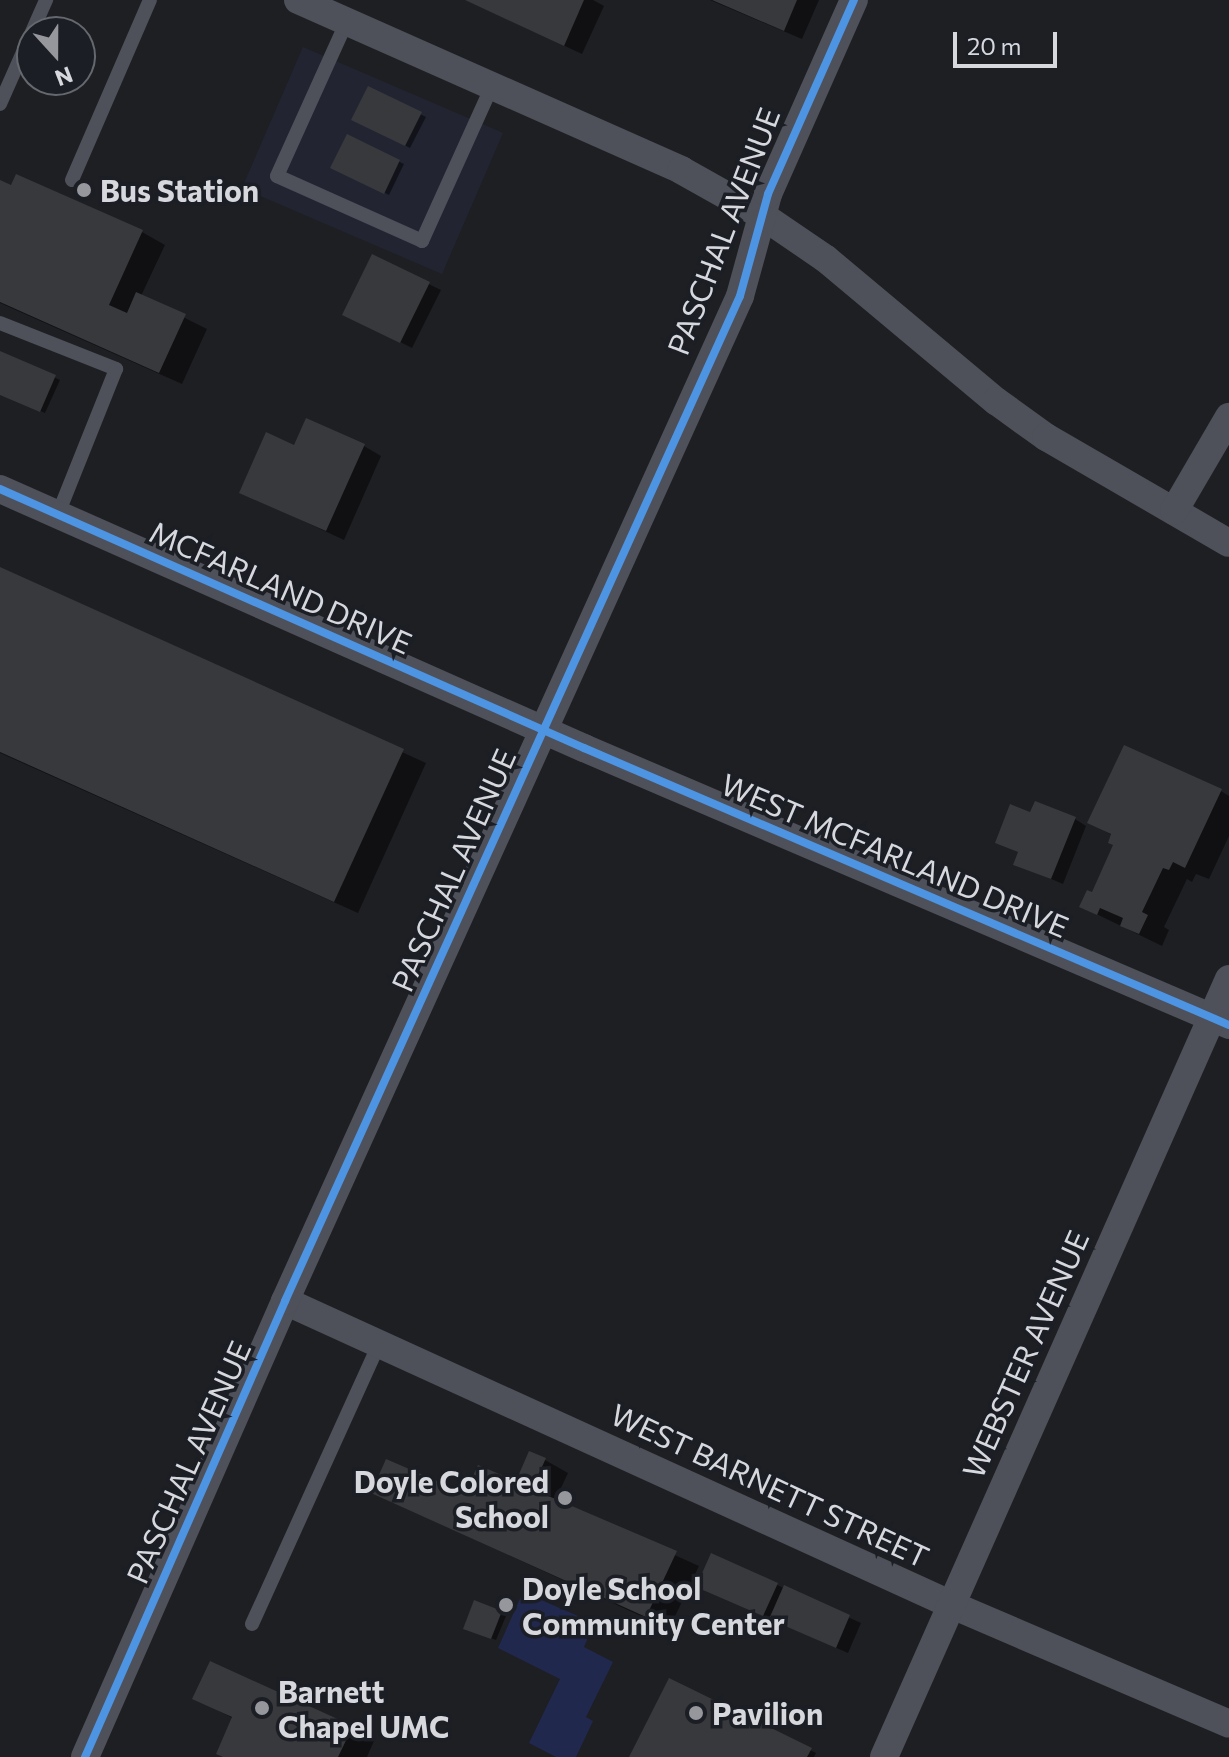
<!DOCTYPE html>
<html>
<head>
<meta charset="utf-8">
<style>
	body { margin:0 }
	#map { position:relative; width:1229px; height:1757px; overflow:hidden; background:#1e1f23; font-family:Commissioner,sans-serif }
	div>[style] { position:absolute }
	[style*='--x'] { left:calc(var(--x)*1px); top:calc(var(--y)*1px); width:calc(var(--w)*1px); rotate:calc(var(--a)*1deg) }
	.built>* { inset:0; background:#222531 }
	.green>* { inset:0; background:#21284e }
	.shadow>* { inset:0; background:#0007 }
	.building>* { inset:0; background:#38393c }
	.service>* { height:14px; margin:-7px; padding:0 7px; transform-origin:7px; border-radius:7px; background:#4e505a }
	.minor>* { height:28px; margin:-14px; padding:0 14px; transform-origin:14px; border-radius:14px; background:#4e505a }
	.cycleway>* { height:8px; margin:-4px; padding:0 4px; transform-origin:4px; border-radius:4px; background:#4d94e3 }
	.dots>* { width:22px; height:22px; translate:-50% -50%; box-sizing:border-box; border:4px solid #1c1e25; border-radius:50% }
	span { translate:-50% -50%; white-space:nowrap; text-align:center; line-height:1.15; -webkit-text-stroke:7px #1c1e25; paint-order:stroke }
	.poi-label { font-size:30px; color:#d6d8dd; font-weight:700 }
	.left { translate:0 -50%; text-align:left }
	.right { translate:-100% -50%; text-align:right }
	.street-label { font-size:30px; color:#d6d8dd }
	.north { position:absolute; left:16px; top:16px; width:80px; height:80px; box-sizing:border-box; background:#1c1e25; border:2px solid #66686f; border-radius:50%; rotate:159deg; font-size:22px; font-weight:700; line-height:32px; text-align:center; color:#d6d8dd }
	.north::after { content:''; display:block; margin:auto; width:28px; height:36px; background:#96979c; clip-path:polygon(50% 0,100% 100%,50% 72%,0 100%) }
	.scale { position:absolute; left:953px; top:32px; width:104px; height:36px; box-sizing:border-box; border:4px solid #d6d8dd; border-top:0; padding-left:10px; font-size:24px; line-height:28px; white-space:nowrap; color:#d6d8dd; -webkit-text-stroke:6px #1c1e25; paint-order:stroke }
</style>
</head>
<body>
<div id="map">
	<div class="built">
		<i style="clip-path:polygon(303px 47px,503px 133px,442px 274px,242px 188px)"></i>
	</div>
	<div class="green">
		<i style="clip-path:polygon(523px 1592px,594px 1623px,584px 1647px,613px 1662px,586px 1717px,593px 1721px,576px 1757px,556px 1757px,529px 1743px,560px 1679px,498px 1648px)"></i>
	</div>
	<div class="shadow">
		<i style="clip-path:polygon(466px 0,593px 0,604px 6px,582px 54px)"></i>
		<i style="clip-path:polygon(710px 0,819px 0,802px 39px)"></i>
		<i style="clip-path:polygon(369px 89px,426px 117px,410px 148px,354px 120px)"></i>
		<i style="clip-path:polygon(347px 136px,404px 164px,389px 195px,332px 167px)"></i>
		<i style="clip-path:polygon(0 183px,142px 232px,165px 245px,141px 296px,207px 329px,182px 384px,0 303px)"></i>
		<i style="clip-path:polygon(373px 257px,441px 290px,412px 348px,356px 320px)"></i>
		<i style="clip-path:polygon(0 353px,60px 380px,45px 413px,0 394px)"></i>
		<i style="clip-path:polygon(364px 446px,381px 456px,344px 540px,241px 492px,295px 447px)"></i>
		<i style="clip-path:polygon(0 569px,426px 763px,358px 913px,0 753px)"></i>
		<i style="clip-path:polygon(1221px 791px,1229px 796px,1229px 836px,1209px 879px,1196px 874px,1192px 882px,1187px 879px,1164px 927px,1169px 930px,1162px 946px,1082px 907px,1093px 895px,1116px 845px,1113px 836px,1090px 822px)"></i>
		<i style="clip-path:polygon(1031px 815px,1075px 819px,1086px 826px,1063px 884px,1016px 864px,1020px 853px,997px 842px)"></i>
		<i style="clip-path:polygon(545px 1460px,568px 1473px,555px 1501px,699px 1566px,669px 1629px,374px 1493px,466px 1496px,517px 1484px)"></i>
		<i style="clip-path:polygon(777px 1585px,861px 1623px,848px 1653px,710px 1592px)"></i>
		<i style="clip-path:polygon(501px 1613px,506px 1616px,496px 1640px,471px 1631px)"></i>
		<i style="clip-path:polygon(670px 1681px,816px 1753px,814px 1757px,631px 1757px)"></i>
		<i style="clip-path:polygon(195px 1698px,352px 1728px,374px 1741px,367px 1757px,225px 1757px,234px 1719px)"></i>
	</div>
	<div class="building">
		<i style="clip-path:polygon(465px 0,584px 0,564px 46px)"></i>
		<i style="clip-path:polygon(712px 0,797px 0,784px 31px)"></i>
		<i style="clip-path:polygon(368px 86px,422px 112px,405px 146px,351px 120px)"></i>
		<i style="clip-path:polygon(347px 134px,400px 160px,384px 194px,330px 168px)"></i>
		<i style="clip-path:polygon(16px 174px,143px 230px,109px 305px,127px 313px,136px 292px,186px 314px,159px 373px,0 302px,0 180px,11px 185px)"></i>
		<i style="clip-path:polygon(372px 254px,430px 282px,400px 343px,342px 315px)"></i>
		<i style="clip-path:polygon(0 351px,56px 375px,40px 412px,0 395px)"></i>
		<i style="clip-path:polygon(306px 418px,365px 444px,326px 531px,239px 493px,266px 432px,294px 445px)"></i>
		<i style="clip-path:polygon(0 567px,404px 749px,334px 902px,0 752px)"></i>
		<i style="clip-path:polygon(1124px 745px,1222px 789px,1185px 868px,1173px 862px,1169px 870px,1163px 868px,1142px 912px,1148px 915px,1139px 934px,1120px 926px,1123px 918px,1100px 908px,1097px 915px,1079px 907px,1087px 890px,1092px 892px,1113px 845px,1108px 843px,1111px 834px,1087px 823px)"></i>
		<i style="clip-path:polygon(1035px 801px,1076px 817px,1051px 879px,1013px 865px,1018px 852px,995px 843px,1010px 804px,1030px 812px)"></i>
		<i style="clip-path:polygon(529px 1451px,546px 1458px,532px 1489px,677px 1551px,646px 1617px,371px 1493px,386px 1459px,465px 1493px,478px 1465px,516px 1481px)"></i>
		<i style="clip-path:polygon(711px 1553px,778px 1583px,763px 1616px,696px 1587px)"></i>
		<i style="clip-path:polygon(784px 1585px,850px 1615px,836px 1648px,769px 1619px)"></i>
		<i style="clip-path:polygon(474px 1600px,502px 1611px,491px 1639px,463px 1629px)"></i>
		<i style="clip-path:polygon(210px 1661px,353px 1726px,338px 1757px,223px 1757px,216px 1754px,232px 1717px,192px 1699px)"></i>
		<i style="clip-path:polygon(669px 1678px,812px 1748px,807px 1757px,629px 1757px)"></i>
	</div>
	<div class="service">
		<i style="--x:347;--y:21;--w:170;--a:114.3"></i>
		<i style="--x:277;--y:176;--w:159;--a:24.1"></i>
		<i style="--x:422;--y:241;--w:170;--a:-65.7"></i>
		<i style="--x:0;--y:104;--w:114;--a:-66.1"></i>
		<i style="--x:72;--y:180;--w:196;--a:-66.6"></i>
		<i style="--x:0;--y:323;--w:125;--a:21.6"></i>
		<i style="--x:116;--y:369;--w:156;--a:111.8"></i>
		<i style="--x:252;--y:1624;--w:307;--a:-65.6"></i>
	</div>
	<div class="minor">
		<i style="--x:298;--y:0;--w:419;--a:23.9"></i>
		<i style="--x:681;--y:170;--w:94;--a:29.3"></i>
		<i style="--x:763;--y:216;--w:76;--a:34.3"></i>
		<i style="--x:826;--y:259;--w:222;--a:39.9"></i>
		<i style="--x:996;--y:401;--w:62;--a:35.8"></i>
		<i style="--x:1046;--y:437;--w:211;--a:30.1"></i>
		<i style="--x:0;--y:489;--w:639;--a:23.92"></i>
		<i style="--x:584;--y:748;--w:702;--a:23.24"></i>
		<i style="--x:1174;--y:511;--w:109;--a:-59.7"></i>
		<i style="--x:285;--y:1301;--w:733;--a:24.5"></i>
		<i style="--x:952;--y:1605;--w:301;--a:23.2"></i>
		<i style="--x:85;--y:1757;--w:498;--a:-66.3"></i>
		<i style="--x:285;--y:1301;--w:1103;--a:-65.64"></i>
		<i style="--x:740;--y:296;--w:106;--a:-74.6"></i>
		<i style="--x:768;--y:194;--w:212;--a:-66.1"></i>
		<i style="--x:884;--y:1757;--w:851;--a:-66.09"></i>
	</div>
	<div class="cycleway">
		<i style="--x:0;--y:489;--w:639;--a:23.92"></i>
		<i style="--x:584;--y:748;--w:702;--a:23.24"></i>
		<i style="--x:85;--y:1757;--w:498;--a:-66.3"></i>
		<i style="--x:285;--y:1301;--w:1103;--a:-65.64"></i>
		<i style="--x:740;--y:296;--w:106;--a:-74.6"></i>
		<i style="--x:768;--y:194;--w:212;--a:-66.1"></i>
	</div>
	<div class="dots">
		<i style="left:84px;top:190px;background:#96979c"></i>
		<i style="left:565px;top:1498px;background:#96979c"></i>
		<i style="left:506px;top:1605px;background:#96979c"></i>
		<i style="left:262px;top:1708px;background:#96979c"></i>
		<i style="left:696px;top:1713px;background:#96979c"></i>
	</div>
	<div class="poi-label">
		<span class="left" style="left:100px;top:190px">Bus Station</span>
		<span class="right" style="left:549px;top:1498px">Doyle Colored<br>School</span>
		<span class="left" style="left:522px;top:1605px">Doyle School<br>Community Center</span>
		<span class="left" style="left:278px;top:1708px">Barnett<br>Chapel UMC</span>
		<span class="left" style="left:712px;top:1713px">Pavilion</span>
	</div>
	<div class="street-label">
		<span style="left:723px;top:231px;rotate:-69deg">PASCHAL AVENUE</span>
		<span style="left:281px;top:587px;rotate:24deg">MCFARLAND DRIVE</span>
		<span style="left:895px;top:855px;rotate:23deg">WEST MCFARLAND DRIVE</span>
		<span style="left:453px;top:870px;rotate:-66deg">PASCHAL AVENUE</span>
		<span style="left:1025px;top:1354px;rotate:-66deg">WEBSTER AVENUE</span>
		<span style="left:188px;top:1462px;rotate:-66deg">PASCHAL AVENUE</span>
		<span style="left:770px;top:1485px;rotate:25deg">WEST BARNETT STREET</span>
	</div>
	<div class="north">N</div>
	<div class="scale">20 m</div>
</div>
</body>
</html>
